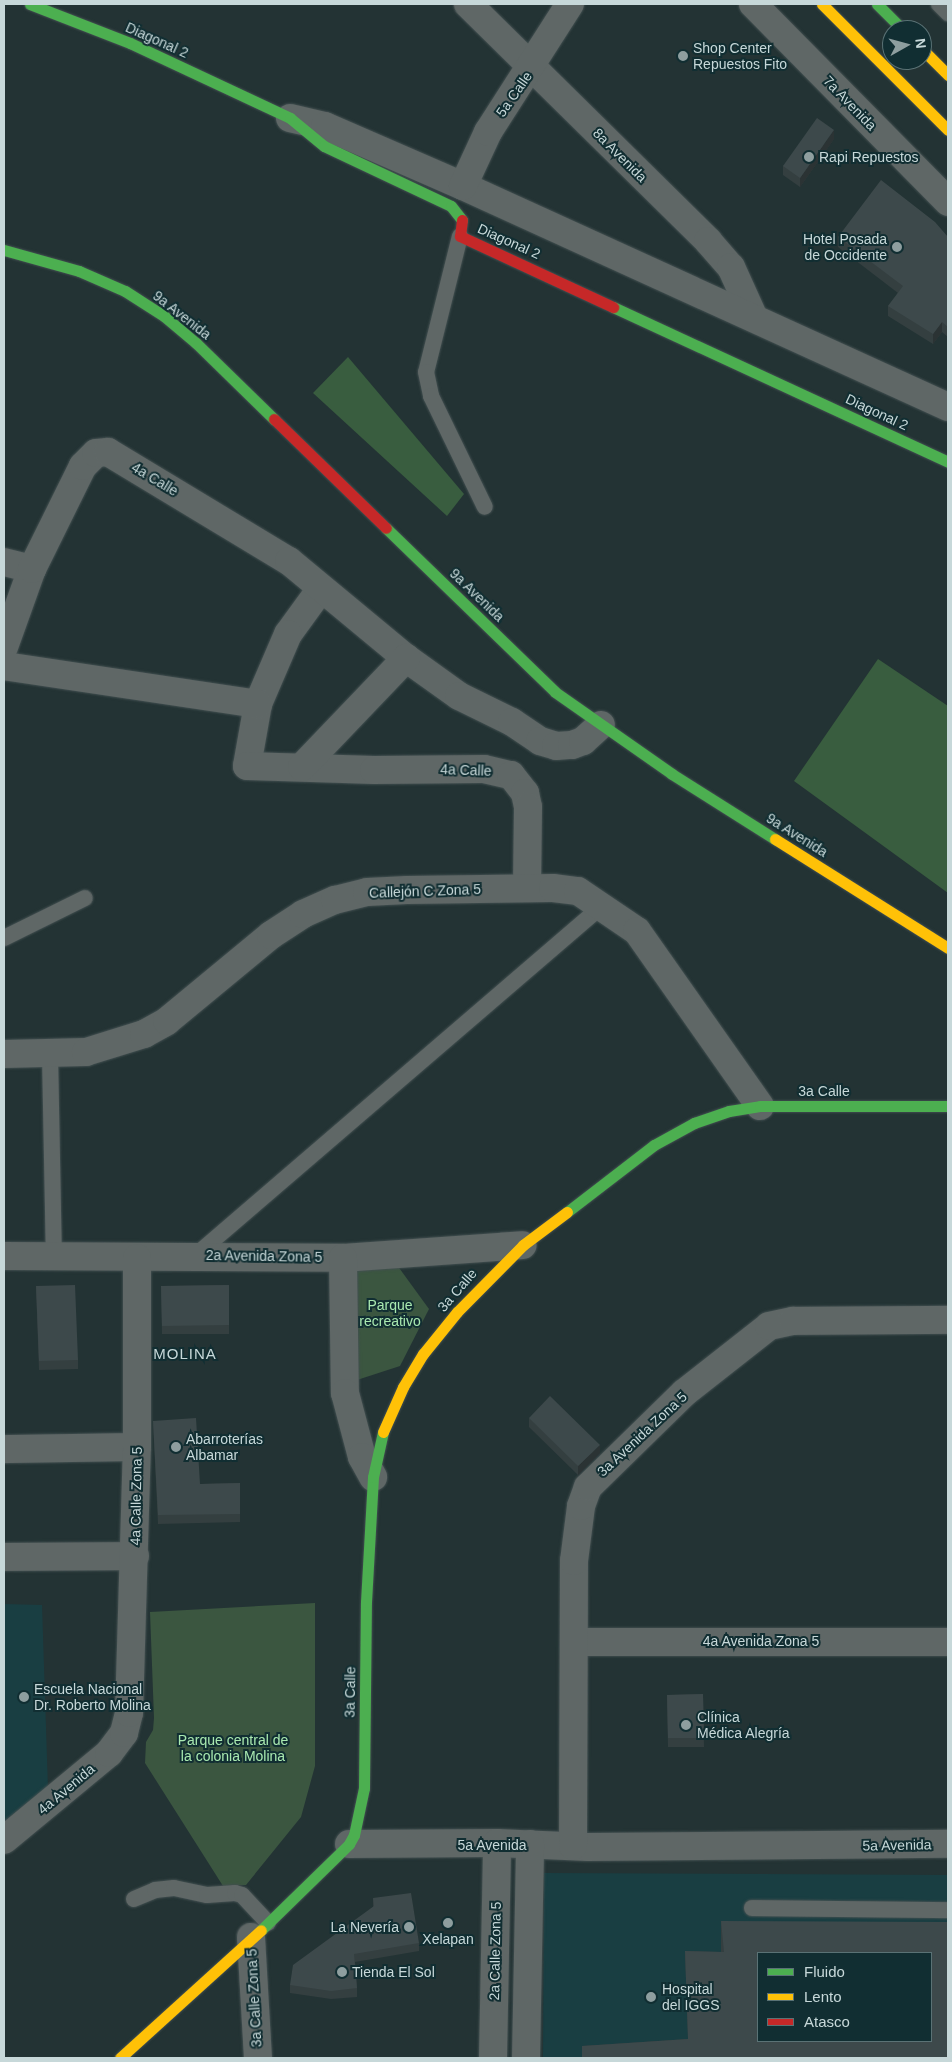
<!DOCTYPE html>
<html>
<head>
<meta charset="utf-8">
<style>
	body { margin:0 }
	#map { position:relative; width:952px; height:2062px; overflow:hidden; background:#233334; font-family:Helvetica,sans-serif }
	div>[style] { position:absolute }
	[style*='--x'] { left:calc(var(--x)*1px); top:calc(var(--y)*1px); width:calc(var(--w)*1px); rotate:calc(var(--a)*1deg) }
	.built>* { inset:0; background:#193e42 }
	.green>* { inset:0; background:#3b5640 }
	.forest>* { inset:0; background:#395d3f }
	.roads { filter:drop-shadow(0 0 1px #424f50) drop-shadow(0 0 1px #424f50) }
	.lane>* { height:16px; margin:-8px; padding:0 8px; transform-origin:8px; border-radius:8px; background:#5f6766 }
	.street>* { height:28px; margin:-14px; padding:0 14px; transform-origin:14px; border-radius:14px; background:#5f6766 }
	.fast>* { height:11px; margin:-5.5px; padding:0 5.5px; transform-origin:5.5px; border-radius:5.5px; background:#4caf50 }
	.slow>* { height:11px; margin:-5.5px; padding:0 5.5px; transform-origin:5.5px; border-radius:5.5px; background:#ffc107 }
	.jam>* { height:11px; margin:-5.5px; padding:0 5.5px; transform-origin:5.5px; border-radius:5.5px; background:#c62828 }
	.wall>* { inset:0; background:#343f40 }
	.shaded-wall>* { inset:0; background:#2b3334 }
	.building>* { inset:0; background:#3d494b }
	.dots>* { width:14px; height:14px; translate:-50% -50%; box-sizing:border-box; border:2px solid #112e32; border-radius:50% }
	span { translate:-50% -50%; white-space:nowrap; text-align:center; line-height:1.15; -webkit-text-stroke:4px #112e32; paint-order:stroke }
	.street-label { font-size:14px; color:#c7d8d9 }
	.poi-label { font-size:14px; color:#c7d8d9 }
	.left { translate:0 -50%; text-align:left }
	.right { translate:-100% -50%; text-align:right }
	.park-label { font-size:14px; color:#a9e9b0 }
	.neighbourhood-label { font-size:15px; color:#c7d8d9; letter-spacing:1px }
	.frame { position:absolute; inset:0; border:5px solid #c7d8d9; pointer-events:none }
	.legend { position:absolute; left:757px; top:1952px; width:175px; height:90px; box-sizing:border-box; background:#112e32; border:1px solid #5a7275; margin:0; padding:6px 9px; list-style:none; font-size:15px; color:#c7d8d9 }
	.legend li { display:flex; align-items:center; gap:10px; height:25px }
	.legend b { width:25px; border:1px solid #5a7275 }
	.north { position:absolute; left:882px; top:20px; width:50px; height:50px; box-sizing:border-box; background:#112e32; border:1px solid #5a7275; border-radius:50%; rotate:83deg; font-size:14px; font-weight:700; line-height:20px; text-align:center; color:#c7d8d9 }
	.north::after { content:''; display:block; margin:auto; width:18px; height:22px; background:#8e9e9f; clip-path:polygon(50% 0,100% 100%,50% 72%,0 100%) }
</style>
</head>
<body>
<div id="map">
	<div class="built">
		<i style="clip-path:polygon(4px 1604px,42px 1605px,48px 1789px,4px 1824px)"></i>
		<i style="clip-path:polygon(evenodd,544px 1873px,948px 1875px,948px 2058px,543px 2058px,544px 1873px,758px 1953px,931px 1953px,931px 2041px,758px 2041px,758px 1953px)"></i>
	</div>
	<div class="green">
		<i style="clip-path:polygon(397px 1265px,429px 1309px,400px 1366px,357px 1380px,357px 1267px)"></i>
		<i style="clip-path:polygon(315px 1603px,315px 1766px,301px 1817px,246px 1885px,223px 1886px,145px 1763px,146px 1742px,153px 1730px,154px 1718px,150px 1612px)"></i>
	</div>
	<div class="forest">
		<i style="clip-path:polygon(348px 357px,464px 494px,447px 516px,313px 393px)"></i>
		<i style="clip-path:polygon(878px 659px,948px 706px,948px 893px,794px 781px)"></i>
	</div>
	<div class="roads">
		<div class="lane">
			<i style="--x:939;--y:4;--w:13;--a:45"></i>
			<i style="--x:460;--y:236;--w:140;--a:104"></i>
			<i style="--x:426;--y:372;--w:25;--a:78"></i>
			<i style="--x:431;--y:396;--w:123;--a:64.1"></i>
			<i style="--x:4;--y:938;--w:90;--a:-26.3"></i>
			<i style="--x:50;--y:1054;--w:202;--a:88.9"></i>
			<i style="--x:196;--y:1255;--w:537;--a:-40.69"></i>
			<i style="--x:134;--y:1899;--w:23;--a:-23"></i>
			<i style="--x:155;--y:1890;--w:19;--a:-6"></i>
			<i style="--x:174;--y:1888;--w:34;--a:12"></i>
			<i style="--x:207;--y:1895;--w:28;--a:-4"></i>
			<i style="--x:235;--y:1893;--w:7;--a:16"></i>
			<i style="--x:242;--y:1895;--w:38;--a:47"></i>
			<i style="--x:752;--y:1908;--w:196;--a:0.6"></i>
		</div>
		<div class="street">
			<i style="--x:468;--y:4;--w:337;--a:44.6"></i>
			<i style="--x:708;--y:241;--w:35;--a:49"></i>
			<i style="--x:731;--y:267;--w:56;--a:65.7"></i>
			<i style="--x:753;--y:4;--w:278;--a:45.4"></i>
			<i style="--x:290;--y:118;--w:36;--a:13"></i>
			<i style="--x:325;--y:126;--w:150;--a:23.5"></i>
			<i style="--x:463;--y:186;--w:533;--a:24.5"></i>
			<i style="--x:463;--y:186;--w:60;--a:-65.2"></i>
			<i style="--x:488;--y:132;--w:152;--a:-57.4"></i>
			<i style="--x:4;--y:562;--w:29;--a:14"></i>
			<i style="--x:320;--y:590;--w:54;--a:126"></i>
			<i style="--x:288;--y:634;--w:76;--a:113.2"></i>
			<i style="--x:258;--y:704;--w:63;--a:100.1"></i>
			<i style="--x:247;--y:766;--w:127;--a:1.8"></i>
			<i style="--x:374;--y:770;--w:110;--a:-0.5"></i>
			<i style="--x:484;--y:769;--w:28;--a:13"></i>
			<i style="--x:511;--y:775;--w:23;--a:52"></i>
			<i style="--x:525;--y:793;--w:14;--a:78"></i>
			<i style="--x:528;--y:807;--w:81;--a:90.7"></i>
			<i style="--x:4;--y:647;--w:83;--a:-70.3"></i>
			<i style="--x:32;--y:569;--w:115;--a:-63.7"></i>
			<i style="--x:83;--y:466;--w:18;--a:-45"></i>
			<i style="--x:96;--y:453;--w:12;--a:-5"></i>
			<i style="--x:108;--y:452;--w:211;--a:31.1"></i>
			<i style="--x:289;--y:561;--w:152;--a:39.7"></i>
			<i style="--x:406;--y:658;--w:65;--a:35.6"></i>
			<i style="--x:459;--y:696;--w:59;--a:26.1"></i>
			<i style="--x:512;--y:722;--w:34;--a:34"></i>
			<i style="--x:540;--y:741;--w:17;--a:17"></i>
			<i style="--x:556;--y:746;--w:16;--a:-4"></i>
			<i style="--x:572;--y:745;--w:12;--a:-20"></i>
			<i style="--x:583;--y:741;--w:24;--a:-42"></i>
			<i style="--x:4;--y:666;--w:257;--a:8.5"></i>
			<i style="--x:302;--y:767;--w:151;--a:-46.3"></i>
			<i style="--x:4;--y:1054;--w:82;--a:-1.4"></i>
			<i style="--x:86;--y:1052;--w:61;--a:-17.2"></i>
			<i style="--x:144;--y:1034;--w:26;--a:-29"></i>
			<i style="--x:167;--y:1021;--w:135;--a:-39.6"></i>
			<i style="--x:271;--y:935;--w:38;--a:-33"></i>
			<i style="--x:303;--y:914;--w:35;--a:-24"></i>
			<i style="--x:335;--y:900;--w:33;--a:-14"></i>
			<i style="--x:367;--y:892;--w:40;--a:-2.9"></i>
			<i style="--x:407;--y:890;--w:146;--a:-0.8"></i>
			<i style="--x:553;--y:888;--w:25;--a:7"></i>
			<i style="--x:578;--y:891;--w:71;--a:34.1"></i>
			<i style="--x:637;--y:931;--w:214;--a:54.9"></i>
			<i style="--x:4;--y:1256;--w:339;--a:0.3"></i>
			<i style="--x:343;--y:1258;--w:180;--a:-4.1"></i>
			<i style="--x:343;--y:1258;--w:135;--a:89.2"></i>
			<i style="--x:345;--y:1393;--w:66;--a:75.1"></i>
			<i style="--x:362;--y:1457;--w:23;--a:61"></i>
			<i style="--x:4;--y:1449;--w:133;--a:-0.9"></i>
			<i style="--x:4;--y:1557;--w:131;--a:-0.4"></i>
			<i style="--x:575;--y:1642;--w:373;--a:0"></i>
			<i style="--x:4;--y:1840;--w:136;--a:-39.6"></i>
			<i style="--x:109;--y:1753;--w:25;--a:-53"></i>
			<i style="--x:124;--y:1733;--w:21;--a:-76"></i>
			<i style="--x:129;--y:1713;--w:266;--a:-88.3"></i>
			<i style="--x:137;--y:1447;--w:189;--a:-90"></i>
			<i style="--x:349;--y:1844;--w:148;--a:-0.4"></i>
			<i style="--x:497;--y:1843;--w:91;--a:2.5"></i>
			<i style="--x:588;--y:1847;--w:360;--a:-0.5"></i>
			<i style="--x:573;--y:1846;--w:285;--a:-89.8"></i>
			<i style="--x:574;--y:1561;--w:55;--a:-82.7"></i>
			<i style="--x:581;--y:1506;--w:20;--a:-70"></i>
			<i style="--x:588;--y:1487;--w:134;--a:-44.4"></i>
			<i style="--x:684;--y:1393;--w:108;--a:-38.2"></i>
			<i style="--x:769;--y:1326;--w:25;--a:-12"></i>
			<i style="--x:793;--y:1321;--w:155;--a:-0.4"></i>
			<i style="--x:251;--y:1937;--w:121;--a:86.7"></i>
			<i style="--x:493;--y:2058;--w:215;--a:-88.9"></i>
			<i style="--x:526;--y:2058;--w:214;--a:-88.9"></i>
		</div>
		<div class="fast">
			<i style="--x:30;--y:4;--w:107;--a:21.3"></i>
			<i style="--x:130;--y:43;--w:177;--a:25.1"></i>
			<i style="--x:290;--y:118;--w:44;--a:39.5"></i>
			<i style="--x:324;--y:146;--w:140;--a:25.3"></i>
			<i style="--x:451;--y:206;--w:18;--a:52"></i>
			<i style="--x:877;--y:4;--w:37;--a:45"></i>
			<i style="--x:4;--y:250;--w:78;--a:15.6"></i>
			<i style="--x:79;--y:271;--w:50;--a:23.5"></i>
			<i style="--x:125;--y:291;--w:46;--a:32.7"></i>
			<i style="--x:164;--y:316;--w:42;--a:40.2"></i>
			<i style="--x:196;--y:343;--w:109;--a:44.3"></i>
			<i style="--x:613;--y:307;--w:369;--a:24.8"></i>
			<i style="--x:386;--y:528;--w:235;--a:44.1"></i>
			<i style="--x:555;--y:692;--w:143;--a:35"></i>
			<i style="--x:672;--y:774;--w:122;--a:32.3"></i>
			<i style="--x:567;--y:1212;--w:110;--a:-37.6"></i>
			<i style="--x:654;--y:1145;--w:46;--a:-28.8"></i>
			<i style="--x:694;--y:1123;--w:37;--a:-19"></i>
			<i style="--x:729;--y:1111;--w:31;--a:-9"></i>
			<i style="--x:760;--y:1106;--w:188;--a:0"></i>
			<i style="--x:261;--y:1930;--w:123;--a:-44.3"></i>
			<i style="--x:349;--y:1844;--w:10;--a:-61"></i>
			<i style="--x:354;--y:1835;--w:48;--a:-78"></i>
			<i style="--x:364;--y:1788;--w:186;--a:-89.4"></i>
			<i style="--x:366;--y:1602;--w:125;--a:-86.8"></i>
			<i style="--x:373;--y:1477;--w:46;--a:-77.5"></i>
		</div>
		<div class="slow">
			<i style="--x:822;--y:4;--w:178;--a:45"></i>
			<i style="--x:922;--y:49;--w:37;--a:45"></i>
			<i style="--x:775;--y:839;--w:204;--a:32.2"></i>
			<i style="--x:383;--y:1432;--w:49;--a:-66"></i>
			<i style="--x:403;--y:1387;--w:39;--a:-59"></i>
			<i style="--x:423;--y:1354;--w:54;--a:-51"></i>
			<i style="--x:457;--y:1312;--w:94;--a:-45.4"></i>
			<i style="--x:523;--y:1245;--w:55;--a:-36.9"></i>
			<i style="--x:120;--y:2058;--w:190;--a:-42.2"></i>
		</div>
		<div class="jam">
			<i style="--x:462;--y:220;--w:16;--a:97"></i>
			<i style="--x:460;--y:236;--w:169;--a:24.9"></i>
			<i style="--x:274;--y:419;--w:156;--a:44.2"></i>
		</div>
	</div>
	<div class="wall">
		<i style="clip-path:polygon(834px 139px,800px 187px,783px 175px,783px 166px)"></i>
		<i style="clip-path:polygon(838px 237px,948px 237px,948px 337px,942px 332px,933px 344px,888px 316px,888px 306px,898px 293px,838px 247px)"></i>
		<i style="clip-path:polygon(229px 1285px,229px 1334px,162px 1334px,161px 1286px)"></i>
		<i style="clip-path:polygon(36px 1286px,78px 1360px,78px 1369px,39px 1370px)"></i>
		<i style="clip-path:polygon(529px 1418px,600px 1453px,578px 1475px,529px 1427px)"></i>
		<i style="clip-path:polygon(153px 1421px,200px 1484px,240px 1483px,240px 1522px,158px 1524px)"></i>
		<i style="clip-path:polygon(703px 1694px,704px 1747px,668px 1747px,667px 1695px)"></i>
		<i style="clip-path:polygon(373px 1898px,419px 1943px,419px 1951px,355px 1962px,357px 1988px,357px 1997px,331px 1999px,290px 1993px,290px 1985px,373px 1907px)"></i>
		<i style="clip-path:polygon(721px 1921px,948px 2058px,582px 2058px,582px 2046px,688px 2039px,685px 1951px,721px 1952px)"></i>
	</div>
	<div class="shaded-wall">
		<i style="clip-path:polygon(834px 130px,834px 139px,800px 187px,800px 178px)"></i>
		<i style="clip-path:polygon(942px 322px,942px 332px,933px 344px,933px 334px)"></i>
		<i style="clip-path:polygon(600px 1445px,600px 1453px,578px 1475px,578px 1466px)"></i>
	</div>
	<div class="building">
		<i style="clip-path:polygon(817px 118px,834px 130px,800px 178px,783px 166px)"></i>
		<i style="clip-path:polygon(881px 180px,935px 222px,948px 237px,948px 327px,942px 322px,933px 334px,888px 306px,903px 286px,838px 237px)"></i>
		<i style="clip-path:polygon(75px 1285px,78px 1360px,39px 1361px,36px 1286px)"></i>
		<i style="clip-path:polygon(229px 1285px,229px 1325px,162px 1326px,161px 1286px)"></i>
		<i style="clip-path:polygon(550px 1396px,600px 1445px,578px 1466px,529px 1418px)"></i>
		<i style="clip-path:polygon(196px 1418px,200px 1484px,240px 1483px,240px 1514px,158px 1515px,153px 1421px)"></i>
		<i style="clip-path:polygon(703px 1694px,704px 1738px,668px 1738px,667px 1695px)"></i>
		<i style="clip-path:polygon(411px 1893px,419px 1943px,354px 1954px,357px 1988px,331px 1991px,290px 1985px,293px 1965px,374px 1906px,373px 1898px)"></i>
		<i style="clip-path:polygon(evenodd,721px 1921px,948px 1922px,948px 2058px,582px 2058px,582px 2046px,688px 2039px,685px 1951px,724px 1952px,721px 1921px,758px 1953px,931px 1953px,931px 2041px,758px 2041px,758px 1953px)"></i>
	</div>
	<div class="dots">
		<i style="left:683px;top:56px;background:#8e9e9f"></i>
		<i style="left:809px;top:157px;background:#8e9e9f"></i>
		<i style="left:897px;top:247px;background:#8e9e9f"></i>
		<i style="left:176px;top:1447px;background:#8e9e9f"></i>
		<i style="left:24px;top:1697px;background:#8e9e9f"></i>
		<i style="left:686px;top:1725px;background:#8e9e9f"></i>
		<i style="left:448px;top:1923px;background:#8e9e9f"></i>
		<i style="left:409px;top:1927px;background:#8e9e9f"></i>
		<i style="left:342px;top:1972px;background:#8e9e9f"></i>
		<i style="left:651px;top:1997px;background:#8e9e9f"></i>
	</div>
	<div class="street-label">
		<span style="left:157px;top:40px;rotate:24deg">Diagonal 2</span>
		<span style="left:514px;top:94px;rotate:-55deg">5a Calle</span>
		<span style="left:850px;top:103px;rotate:46deg">7a Avenida</span>
		<span style="left:620px;top:155px;rotate:45deg">8a Avenida</span>
		<span style="left:509px;top:241px;rotate:24deg">Diagonal 2</span>
		<span style="left:182px;top:315px;rotate:38deg">9a Avenida</span>
		<span style="left:877px;top:412px;rotate:25deg">Diagonal 2</span>
		<span style="left:155px;top:479px;rotate:31deg">4a Calle</span>
		<span style="left:477px;top:595px;rotate:44deg">9a Avenida</span>
		<span style="left:466px;top:770px;rotate:2deg">4a Calle</span>
		<span style="left:797px;top:835px;rotate:32deg">9a Avenida</span>
		<span style="left:425px;top:891px;rotate:-2deg">Callejón C Zona 5</span>
		<span style="left:824px;top:1091px">3a Calle</span>
		<span style="left:264px;top:1256px;rotate:1deg">2a Avenida Zona 5</span>
		<span style="left:457px;top:1290px;rotate:-49deg">3a Calle</span>
		<span style="left:642px;top:1434px;rotate:-43deg">3a Avenida Zona 5</span>
		<span style="left:136px;top:1496px;rotate:-89deg">4a Calle Zona 5</span>
		<span style="left:761px;top:1641px">4a Avenida Zona 5</span>
		<span style="left:350px;top:1692px;rotate:-89deg">3a Calle</span>
		<span style="left:66px;top:1789px;rotate:-40deg">4a Avenida</span>
		<span style="left:492px;top:1845px">5a Avenida</span>
		<span style="left:897px;top:1845px;rotate:-1deg">5a Avenida</span>
		<span style="left:495px;top:1951px;rotate:-89deg">2a Calle Zona 5</span>
		<span style="left:254px;top:1998px;rotate:-93deg">3a Calle Zona 5</span>
	</div>
	<div class="poi-label">
		<span class="left" style="left:693px;top:56px">Shop Center<br>Repuestos Fito</span>
		<span class="left" style="left:819px;top:157px">Rapi Repuestos</span>
		<span class="right" style="left:887px;top:247px">Hotel Posada<br>de Occidente</span>
		<span class="left" style="left:186px;top:1447px">Abarroterías<br>Albamar</span>
		<span class="left" style="left:34px;top:1697px">Escuela Nacional<br>Dr. Roberto Molina</span>
		<span class="left" style="left:697px;top:1725px">Clínica<br>Médica Alegría</span>
		<span class="right" style="left:399px;top:1927px">La Nevería</span>
		<span style="left:448px;top:1939px">Xelapan</span>
		<span class="left" style="left:352px;top:1972px">Tienda El Sol</span>
		<span class="left" style="left:662px;top:1997px">Hospital<br>del IGGS</span>
	</div>
	<div class="park-label">
		<span style="left:390px;top:1313px">Parque<br>recreativo</span>
		<span style="left:233px;top:1748px">Parque central de<br>la colonia Molina</span>
	</div>
	<div class="neighbourhood-label">
		<span style="left:185px;top:1354px">MOLINA</span>
	</div>
	<div class="frame"></div>
	<ul class="legend">
	<li><b style="height:6px;background:#4caf50"></b>Fluido</li>
	<li><b style="height:6px;background:#ffc107"></b>Lento</li>
	<li><b style="height:6px;background:#c62828"></b>Atasco</li>
	</ul>
	<div class="north">N</div>
</div>
</body>
</html>
